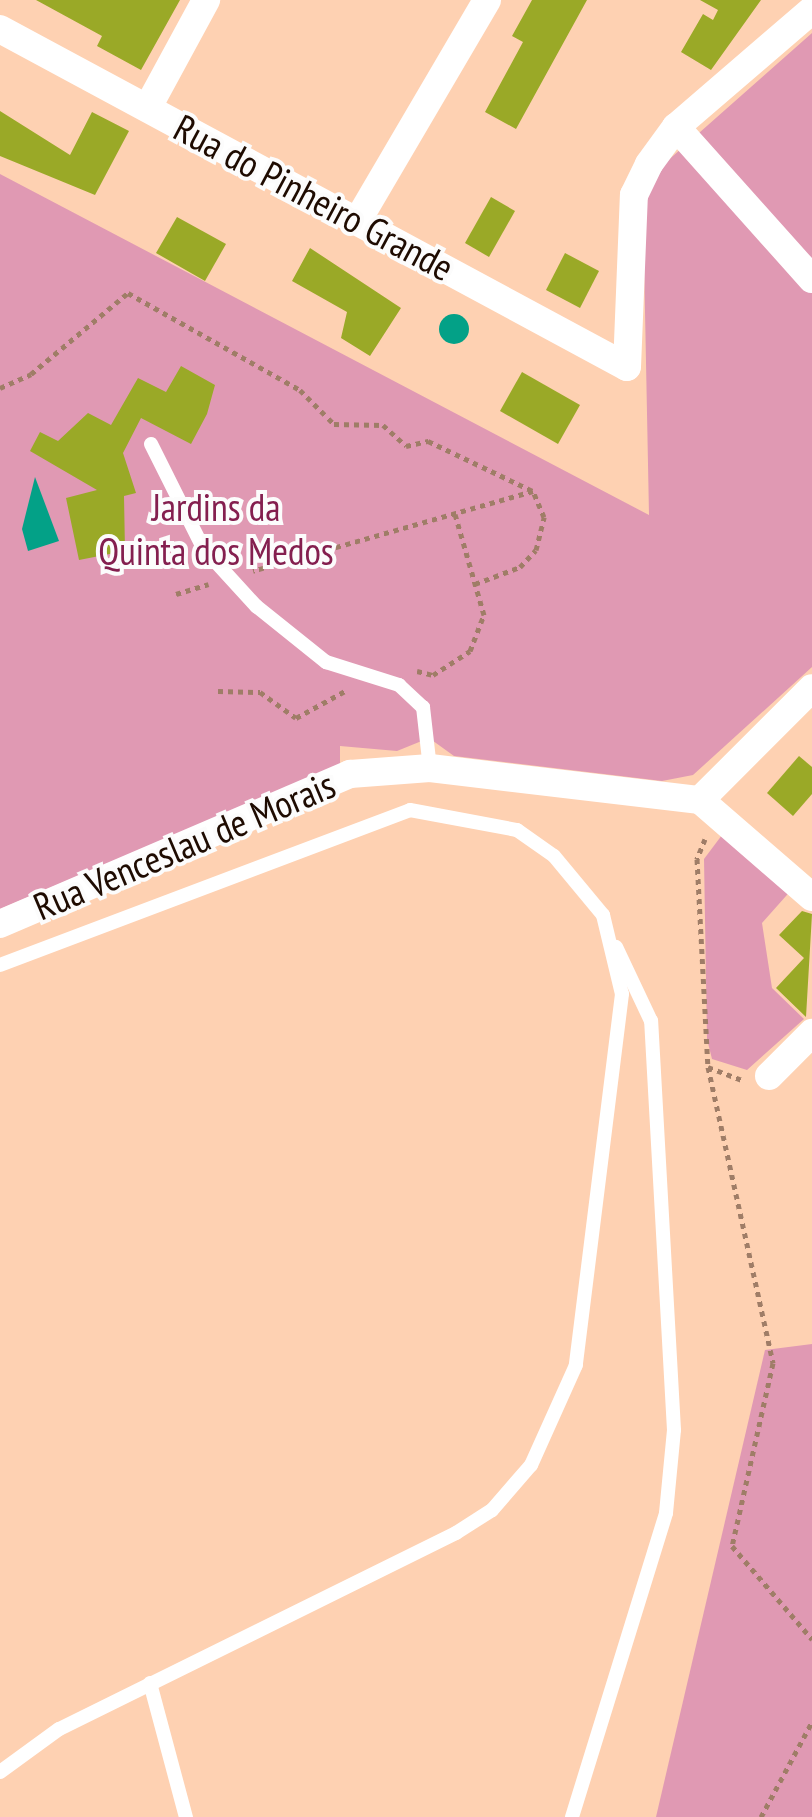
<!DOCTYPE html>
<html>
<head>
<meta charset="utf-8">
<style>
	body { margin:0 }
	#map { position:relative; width:812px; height:1817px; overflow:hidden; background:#fed1b2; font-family:"PT Sans Narrow",sans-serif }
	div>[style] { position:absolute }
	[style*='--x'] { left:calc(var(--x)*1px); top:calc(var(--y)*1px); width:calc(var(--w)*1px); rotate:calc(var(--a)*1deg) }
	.green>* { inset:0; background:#e099b3 }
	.water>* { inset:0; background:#03a187 }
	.round { border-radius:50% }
	.building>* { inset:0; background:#9aa927 }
	.path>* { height:5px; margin-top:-2.5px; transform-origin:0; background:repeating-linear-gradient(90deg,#9f7d67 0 5px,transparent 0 10px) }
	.lane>* { height:14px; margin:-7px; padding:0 7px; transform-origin:7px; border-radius:7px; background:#fff }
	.street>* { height:28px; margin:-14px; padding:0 14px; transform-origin:14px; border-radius:14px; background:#fff }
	span { translate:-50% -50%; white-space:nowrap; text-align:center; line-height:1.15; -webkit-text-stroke:8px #fcfcfc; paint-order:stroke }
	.street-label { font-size:38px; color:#1e0b01 }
	.park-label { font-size:38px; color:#841f4f }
</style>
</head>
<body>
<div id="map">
	<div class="green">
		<i style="clip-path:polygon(812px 33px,812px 667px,693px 775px,662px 781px,454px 756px,429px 738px,397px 751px,340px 746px,340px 765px,0 909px,0 174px,649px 515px,643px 209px,656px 171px)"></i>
		<i style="clip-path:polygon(722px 835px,794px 887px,762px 923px,772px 988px,804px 1019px,747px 1070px,712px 1059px,707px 1039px,704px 859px)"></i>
		<i style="clip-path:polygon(812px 1344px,812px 1817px,656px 1817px,765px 1350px)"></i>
	</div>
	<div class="water">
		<i class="round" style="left:439px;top:314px;width:30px;height:30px"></i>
		<i style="clip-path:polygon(35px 477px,59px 541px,28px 551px,22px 529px)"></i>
	</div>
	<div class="building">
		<i style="clip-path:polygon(36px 0,180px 0,141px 70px,97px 46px,102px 36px)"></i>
		<i style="clip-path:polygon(532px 0,587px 0,516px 129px,485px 112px,523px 42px,512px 36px)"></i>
		<i style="clip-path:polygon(700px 0,761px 0,711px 70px,681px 52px,703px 14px,713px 20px,718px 10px)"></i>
		<i style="clip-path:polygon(0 111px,70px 155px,92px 112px,129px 131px,95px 195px,0 156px)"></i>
		<i style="clip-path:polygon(491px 197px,515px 211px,489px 257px,465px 243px)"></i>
		<i style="clip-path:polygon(177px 217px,226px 244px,205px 281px,156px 253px)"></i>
		<i style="clip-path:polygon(310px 248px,401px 308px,370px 356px,341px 338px,347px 312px,292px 281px)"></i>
		<i style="clip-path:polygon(565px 253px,599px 271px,580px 308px,546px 290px)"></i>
		<i style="clip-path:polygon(181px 366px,215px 385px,207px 414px,191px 444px,141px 418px,123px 453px,136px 493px,124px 496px,125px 551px,79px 560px,66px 498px,97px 490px,30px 451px,40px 432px,58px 441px,88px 413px,111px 425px,138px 378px,166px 392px)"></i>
		<i style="clip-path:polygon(522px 372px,580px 405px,558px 444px,500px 411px)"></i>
		<i style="clip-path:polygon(799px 756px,812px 767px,812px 794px,793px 816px,767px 793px)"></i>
		<i style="clip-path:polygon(802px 911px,812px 914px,806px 1017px,776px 988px,804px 958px,779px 935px)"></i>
	</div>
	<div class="path">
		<i style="--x:0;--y:388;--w:34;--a:-24"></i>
		<i style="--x:31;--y:374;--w:126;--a:-39.9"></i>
		<i style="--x:128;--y:293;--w:197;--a:29.4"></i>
		<i style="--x:300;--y:390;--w:48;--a:45"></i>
		<i style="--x:334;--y:424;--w:49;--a:1.2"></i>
		<i style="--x:383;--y:425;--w:31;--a:42"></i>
		<i style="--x:406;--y:446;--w:23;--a:-13"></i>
		<i style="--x:428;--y:441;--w:116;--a:25.5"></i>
		<i style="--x:533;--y:491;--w:291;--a:164.1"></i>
		<i style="--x:475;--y:584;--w:48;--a:-20.7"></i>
		<i style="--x:520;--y:567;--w:23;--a:-47"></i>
		<i style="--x:536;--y:550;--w:34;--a:-76"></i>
		<i style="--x:544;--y:517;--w:28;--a:-113"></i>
		<i style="--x:176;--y:594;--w:34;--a:-17"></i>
		<i style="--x:417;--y:671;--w:16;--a:14"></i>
		<i style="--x:433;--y:675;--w:44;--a:-33"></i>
		<i style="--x:470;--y:651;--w:39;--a:-69"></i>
		<i style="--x:484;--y:615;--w:105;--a:-106"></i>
		<i style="--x:218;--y:691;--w:42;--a:1.4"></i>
		<i style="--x:260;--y:692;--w:44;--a:35.8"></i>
		<i style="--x:296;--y:718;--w:58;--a:-28.8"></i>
		<i style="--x:705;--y:839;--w:22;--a:112"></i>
		<i style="--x:697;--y:859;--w:208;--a:87"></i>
		<i style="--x:708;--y:1067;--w:303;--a:77.6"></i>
		<i style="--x:773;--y:1363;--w:188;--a:102.6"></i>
		<i style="--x:732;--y:1546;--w:123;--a:49.3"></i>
		<i style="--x:708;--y:1067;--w:36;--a:21"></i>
		<i style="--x:761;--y:1817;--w:108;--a:-61.8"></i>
	</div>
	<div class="lane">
		<i style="--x:151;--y:444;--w:116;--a:63.4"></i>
		<i style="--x:203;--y:548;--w:79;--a:47.6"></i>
		<i style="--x:256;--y:606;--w:90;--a:38.7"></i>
		<i style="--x:326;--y:662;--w:77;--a:17.5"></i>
		<i style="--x:399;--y:685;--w:33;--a:43"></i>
		<i style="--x:423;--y:707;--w:61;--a:83.5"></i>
		<i style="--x:0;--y:965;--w:438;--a:-20.7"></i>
		<i style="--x:410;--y:810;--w:109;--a:10.6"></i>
		<i style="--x:517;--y:830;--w:45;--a:35.1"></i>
		<i style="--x:554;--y:856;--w:77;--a:50.3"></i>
		<i style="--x:603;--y:915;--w:81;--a:76.5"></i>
		<i style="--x:622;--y:994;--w:374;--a:97.1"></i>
		<i style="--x:576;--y:1365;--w:110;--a:114.2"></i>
		<i style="--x:531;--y:1465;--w:60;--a:130.9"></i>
		<i style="--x:492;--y:1510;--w:43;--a:147.4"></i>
		<i style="--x:456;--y:1533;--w:443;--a:153.7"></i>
		<i style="--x:59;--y:1729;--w:73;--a:143.9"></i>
		<i style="--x:150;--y:1683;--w:139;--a:75"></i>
		<i style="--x:572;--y:1817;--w:318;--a:-72.8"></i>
		<i style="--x:666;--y:1513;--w:83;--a:-84.5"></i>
		<i style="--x:674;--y:1430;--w:410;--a:-93.2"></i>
		<i style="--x:651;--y:1021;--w:82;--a:-115.3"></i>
	</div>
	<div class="street">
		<i style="--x:0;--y:29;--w:712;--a:28.33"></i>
		<i style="--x:627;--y:367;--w:172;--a:-87.7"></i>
		<i style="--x:634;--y:195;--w:34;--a:-64"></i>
		<i style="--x:649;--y:164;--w:46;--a:-53.9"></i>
		<i style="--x:676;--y:127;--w:179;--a:-40.7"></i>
		<i style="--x:148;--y:107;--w:122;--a:-61.5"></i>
		<i style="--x:676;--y:127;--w:204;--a:48.2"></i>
		<i style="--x:358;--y:220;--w:255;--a:-59.6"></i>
		<i style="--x:700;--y:800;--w:158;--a:-45"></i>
		<i style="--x:0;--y:924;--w:381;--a:-23.2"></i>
		<i style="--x:350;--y:774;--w:80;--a:-4.3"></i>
		<i style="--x:430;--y:768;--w:272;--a:6.8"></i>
		<i style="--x:700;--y:800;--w:148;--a:40.9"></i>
		<i style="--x:769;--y:1076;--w:61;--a:-45"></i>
	</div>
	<div class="street-label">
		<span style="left:314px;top:197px;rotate:28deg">Rua do Pinheiro Grande</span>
		<span style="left:184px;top:845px;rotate:-23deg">Rua Venceslau de Morais</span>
	</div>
	<div class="park-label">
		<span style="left:216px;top:529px">Jardins da<br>Quinta dos Medos</span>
	</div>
</div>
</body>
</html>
